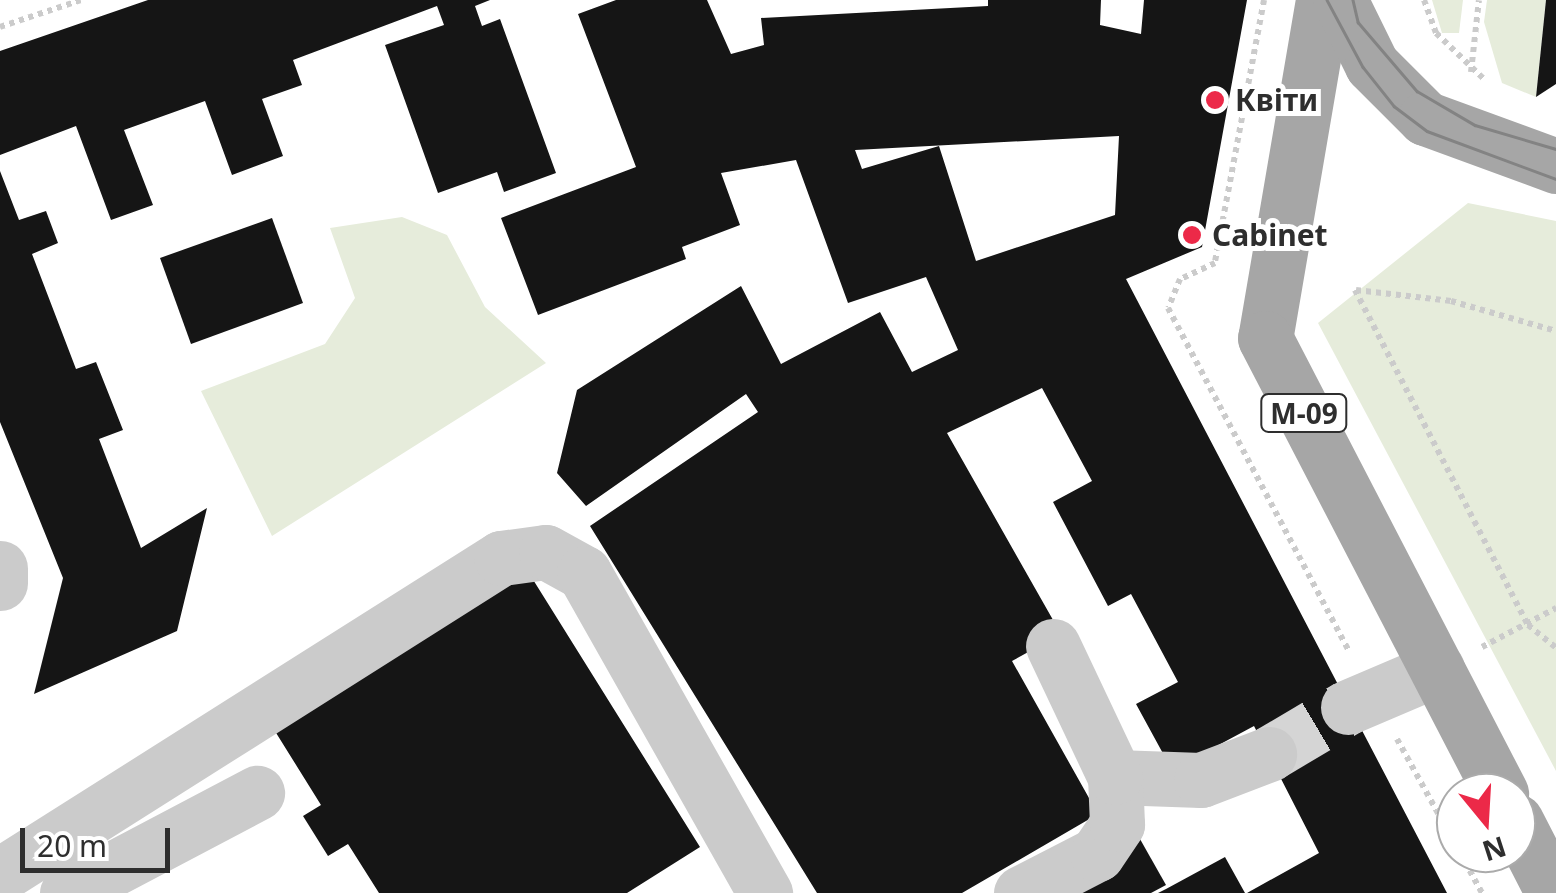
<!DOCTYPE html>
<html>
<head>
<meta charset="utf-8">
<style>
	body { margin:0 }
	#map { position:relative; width:1556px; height:893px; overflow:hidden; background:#fff; font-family:"Noto Sans",sans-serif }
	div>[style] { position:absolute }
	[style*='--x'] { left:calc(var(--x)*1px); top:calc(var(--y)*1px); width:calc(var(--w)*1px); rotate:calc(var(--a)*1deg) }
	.green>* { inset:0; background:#e6ecdb }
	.building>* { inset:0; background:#151515 }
	.minor-tunnel>* { height:55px; margin-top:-27.5px; transform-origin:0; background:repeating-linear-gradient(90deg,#d5d5d5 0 55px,transparent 0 83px) }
	.path>* { height:6px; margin-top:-3px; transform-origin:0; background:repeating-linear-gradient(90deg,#cbcbcb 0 5px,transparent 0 10px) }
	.minor>* { height:55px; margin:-27.5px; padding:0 27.5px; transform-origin:27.5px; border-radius:27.5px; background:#cbcbcb }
	.major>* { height:55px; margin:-27.5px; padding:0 27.5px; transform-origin:27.5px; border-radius:27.5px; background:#a6a6a6 }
	.tram>* { height:2.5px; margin:-1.25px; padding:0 1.25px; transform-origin:1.25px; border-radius:1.25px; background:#838383 }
	.dots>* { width:28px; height:28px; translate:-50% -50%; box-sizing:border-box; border:5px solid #fff; border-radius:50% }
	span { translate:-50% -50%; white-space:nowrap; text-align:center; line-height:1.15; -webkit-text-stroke:10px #fff; paint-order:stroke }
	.shield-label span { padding:2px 8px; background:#fff; border:2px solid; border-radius:8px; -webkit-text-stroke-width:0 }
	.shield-label { font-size:28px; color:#2e2e2e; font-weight:700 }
	.poi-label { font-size:30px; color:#2e2e2e; font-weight:700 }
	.left { translate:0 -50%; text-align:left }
	.north { position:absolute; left:1436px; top:773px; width:100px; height:100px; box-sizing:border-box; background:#fff; border:2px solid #ababab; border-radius:50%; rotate:162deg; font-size:28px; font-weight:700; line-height:40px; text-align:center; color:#2e2e2e }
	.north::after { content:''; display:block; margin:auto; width:35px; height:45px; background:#ec2948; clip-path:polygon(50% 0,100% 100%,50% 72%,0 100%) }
	.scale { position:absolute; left:20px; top:828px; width:150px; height:45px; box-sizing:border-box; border:5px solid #2e2e2e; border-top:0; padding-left:12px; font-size:30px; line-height:35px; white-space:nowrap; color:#2e2e2e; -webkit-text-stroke:8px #fff; paint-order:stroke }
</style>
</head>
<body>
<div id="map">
	<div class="green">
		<i style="clip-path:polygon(1432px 0,1463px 0,1459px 33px,1442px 33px)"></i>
		<i style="clip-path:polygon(1487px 0,1546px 0,1536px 97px,1502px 83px,1484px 22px)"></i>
		<i style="clip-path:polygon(1468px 203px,1556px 221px,1556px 771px,1318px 323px)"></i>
		<i style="clip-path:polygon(402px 217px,447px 235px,485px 307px,546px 363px,272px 536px,201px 391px,325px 344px,355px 298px,330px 228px)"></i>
	</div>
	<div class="building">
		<i style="clip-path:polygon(148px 0,490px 0,475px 6px,482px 26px,500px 19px,556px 173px,504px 192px,497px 172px,438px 193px,385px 45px,444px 25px,437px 6px,293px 60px,302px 85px,262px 99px,283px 156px,232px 175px,205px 101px,124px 130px,153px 205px,111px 220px,76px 126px,0 155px,0 51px)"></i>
		<i style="clip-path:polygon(evenodd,616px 0,707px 0,731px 54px,764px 45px,761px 18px,988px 6px,988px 0,1101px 0,1100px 25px,1141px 34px,1144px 0,1247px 0,1202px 247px,1126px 279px,1447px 893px,1247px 893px,1319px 853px,1254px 726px,1172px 770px,1136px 704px,1178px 682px,1131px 594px,1108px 606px,1053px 502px,1092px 481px,1042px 388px,947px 433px,1061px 634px,1012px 661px,1098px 814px,962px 893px,817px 893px,590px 526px,758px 412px,746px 394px,586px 506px,557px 473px,577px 390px,741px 286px,781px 364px,880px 312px,912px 372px,958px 350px,926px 277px,848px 303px,796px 160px,721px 173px,740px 225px,682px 247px,686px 259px,538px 315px,501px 218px,636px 167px,578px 14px,616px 0,1119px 136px,1115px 215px,976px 261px,939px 146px,862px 169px,855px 150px,1119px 136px)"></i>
		<i style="clip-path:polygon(1546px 0,1556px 0,1556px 84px,1536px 97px)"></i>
		<i style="clip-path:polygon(0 171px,19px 220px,46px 211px,58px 243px,32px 254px,76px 369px,96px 362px,123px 430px,99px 439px,141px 548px,207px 508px,177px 631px,34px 694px,63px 578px,0 422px)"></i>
		<i style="clip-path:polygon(272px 218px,303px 303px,191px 344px,160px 258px)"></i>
		<i style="clip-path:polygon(527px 570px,700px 847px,627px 893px,379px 893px,348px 844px,328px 856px,303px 816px,321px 805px,273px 728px)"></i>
		<i style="clip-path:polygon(1136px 832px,1166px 885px,1151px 893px,1030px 893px)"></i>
		<i style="clip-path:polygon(1225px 857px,1245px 893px,1158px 893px,1166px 889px)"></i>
	</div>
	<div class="minor-tunnel">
		<i style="--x:1269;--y:754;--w:92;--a:-30.7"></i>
	</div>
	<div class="path">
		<i style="--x:1264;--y:0;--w:268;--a:100.6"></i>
		<i style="--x:1215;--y:263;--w:38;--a:155"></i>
		<i style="--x:1180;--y:279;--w:31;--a:112"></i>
		<i style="--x:1168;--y:308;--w:386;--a:62.2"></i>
		<i style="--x:1424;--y:0;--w:35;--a:70"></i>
		<i style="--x:1436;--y:33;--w:68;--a:43.8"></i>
		<i style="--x:0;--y:27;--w:85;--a:-18.4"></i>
		<i style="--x:1471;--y:72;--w:72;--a:-83.7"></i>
		<i style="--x:1355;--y:290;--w:377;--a:62.7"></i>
		<i style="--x:1528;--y:625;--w:36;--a:39"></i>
		<i style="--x:1356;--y:290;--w:96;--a:6.6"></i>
		<i style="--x:1451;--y:301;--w:109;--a:15.9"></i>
		<i style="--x:1482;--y:647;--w:84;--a:-27.8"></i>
		<i style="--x:1397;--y:739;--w:122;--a:61.1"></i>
		<i style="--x:1460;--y:853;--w:46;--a:61.2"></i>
	</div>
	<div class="minor">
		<i style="--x:0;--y:568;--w:15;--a:90"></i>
		<i style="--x:1348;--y:707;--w:97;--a:-23.1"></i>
		<i style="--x:1115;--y:777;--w:86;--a:2"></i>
		<i style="--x:1201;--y:780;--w:73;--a:-20.9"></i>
		<i style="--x:0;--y:875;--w:593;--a:-32.32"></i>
		<i style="--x:501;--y:558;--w:45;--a:-7.6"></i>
		<i style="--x:546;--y:552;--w:43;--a:28.9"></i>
		<i style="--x:584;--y:573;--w:368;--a:60.5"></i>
		<i style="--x:67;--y:893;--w:215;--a:-27.8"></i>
		<i style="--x:1021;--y:893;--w:85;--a:-27.2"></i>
		<i style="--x:1097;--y:854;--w:36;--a:-56"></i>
		<i style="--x:1117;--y:824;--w:47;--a:-92.4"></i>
		<i style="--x:1115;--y:777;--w:145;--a:-115.3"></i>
	</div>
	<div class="major">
		<i style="--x:1323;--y:0;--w:343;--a:99.7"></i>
		<i style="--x:1265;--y:338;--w:513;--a:62.59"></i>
		<i style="--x:1340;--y:0;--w:72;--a:63.8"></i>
		<i style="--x:1372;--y:65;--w:75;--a:45"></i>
		<i style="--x:1425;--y:118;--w:140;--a:20.1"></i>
		<i style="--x:1516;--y:821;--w:81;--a:62.8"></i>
	</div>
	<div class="tram">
		<i style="--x:1327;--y:0;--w:76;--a:61.8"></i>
		<i style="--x:1363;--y:67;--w:50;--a:51.5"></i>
		<i style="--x:1394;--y:106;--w:41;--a:37.1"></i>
		<i style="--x:1427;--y:131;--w:138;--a:20.4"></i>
		<i style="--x:1353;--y:0;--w:23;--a:77"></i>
		<i style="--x:1358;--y:22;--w:91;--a:49.5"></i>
		<i style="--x:1417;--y:91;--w:67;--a:30.4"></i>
		<i style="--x:1475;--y:125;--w:84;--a:16.5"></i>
	</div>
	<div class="dots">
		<i style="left:1215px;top:100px;background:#ec2948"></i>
		<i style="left:1192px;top:235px;background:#ec2948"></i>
	</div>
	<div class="shield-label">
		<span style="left:1304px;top:413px">М-09</span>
	</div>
	<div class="poi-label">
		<span class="left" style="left:1235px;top:100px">Квіти</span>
		<span class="left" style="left:1212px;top:235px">Cabinet</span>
	</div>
	<div class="north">N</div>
	<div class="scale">20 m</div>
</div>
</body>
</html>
